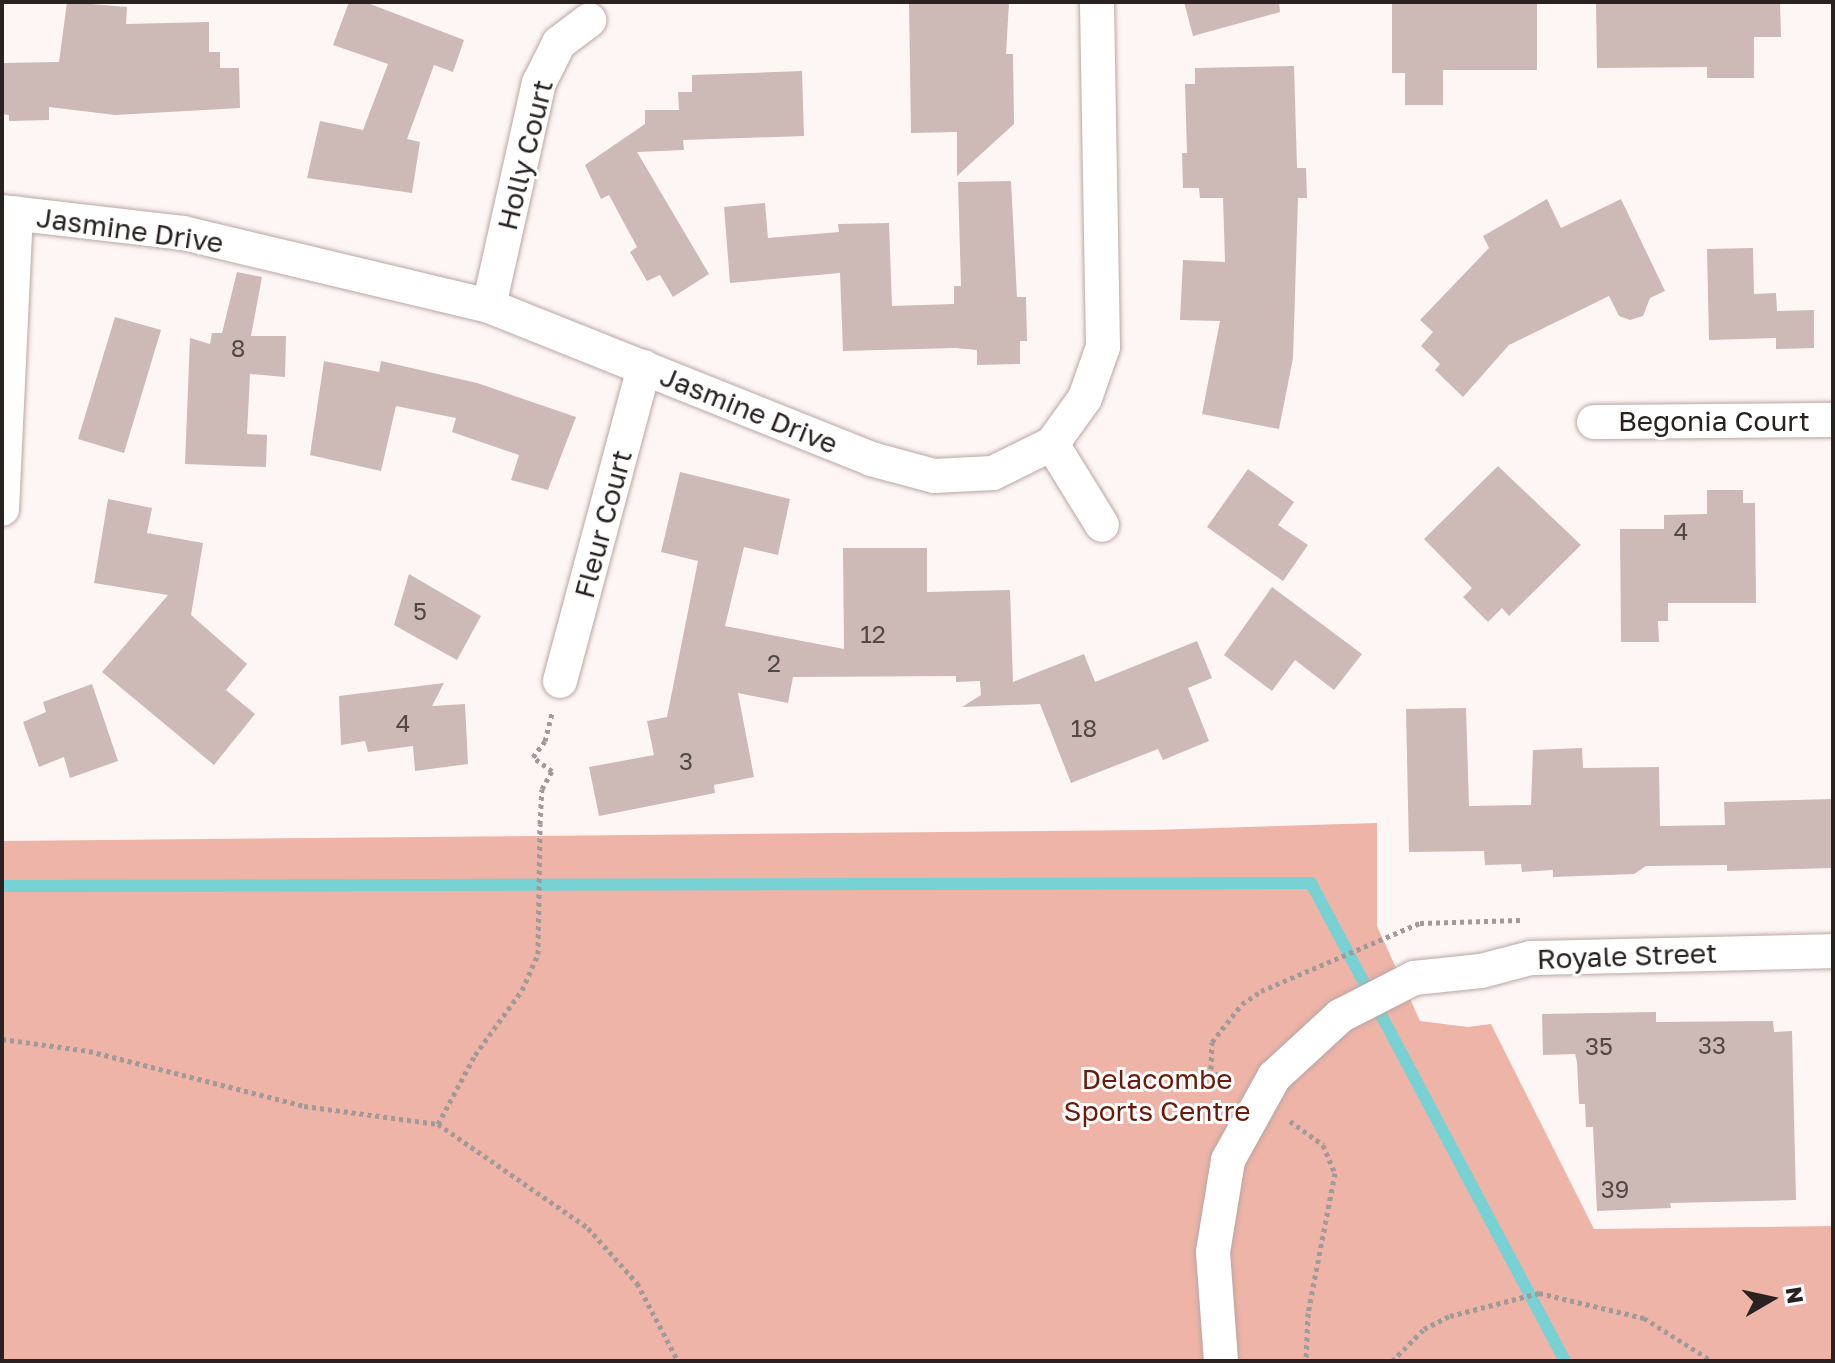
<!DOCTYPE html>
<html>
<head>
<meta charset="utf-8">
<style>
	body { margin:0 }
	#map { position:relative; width:1835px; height:1363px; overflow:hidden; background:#fef6f4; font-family:"Golos Text",sans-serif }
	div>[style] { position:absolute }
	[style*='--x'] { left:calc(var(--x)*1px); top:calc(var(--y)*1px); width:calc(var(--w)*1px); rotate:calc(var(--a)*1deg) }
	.green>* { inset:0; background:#edb4a7 }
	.stream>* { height:12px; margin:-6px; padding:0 6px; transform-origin:6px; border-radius:6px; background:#78d1d2 }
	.building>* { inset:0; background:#cdb9b5 }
	.path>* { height:5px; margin-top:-2.5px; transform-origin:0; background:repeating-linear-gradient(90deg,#a19a98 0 4px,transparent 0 8px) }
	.roads { filter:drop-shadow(0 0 2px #baa6a2) drop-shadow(0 0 2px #baa6a2) }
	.minor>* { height:34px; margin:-17px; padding:0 17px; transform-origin:17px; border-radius:17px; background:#fff }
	span { translate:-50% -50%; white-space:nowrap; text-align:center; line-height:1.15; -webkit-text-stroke:6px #fff; paint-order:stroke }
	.number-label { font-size:24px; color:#524845 }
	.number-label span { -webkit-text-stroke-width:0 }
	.street-label { font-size:28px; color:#292220 }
	.park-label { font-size:28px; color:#6b1b0d }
	.frame { position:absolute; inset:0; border:4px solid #292220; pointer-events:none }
	.north { position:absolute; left:1731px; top:1259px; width:80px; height:80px; -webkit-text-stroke:6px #fff; paint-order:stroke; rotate:81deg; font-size:22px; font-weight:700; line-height:32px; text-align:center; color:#292220 }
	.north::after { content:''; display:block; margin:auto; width:28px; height:36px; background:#292220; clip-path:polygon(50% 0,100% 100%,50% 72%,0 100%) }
</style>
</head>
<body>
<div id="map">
	<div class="green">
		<i style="clip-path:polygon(1377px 823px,1377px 926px,1420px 1021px,1468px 1027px,1491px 1024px,1594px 1229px,1833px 1226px,1833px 1361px,2px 1361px,2px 841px,1151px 830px)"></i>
	</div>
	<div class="stream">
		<i style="--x:2;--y:886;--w:1309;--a:-0.13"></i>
		<i style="--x:1311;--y:883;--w:541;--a:62.01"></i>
	</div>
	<div class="building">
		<i style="clip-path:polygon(67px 2px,127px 7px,126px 24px,209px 22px,209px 52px,220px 52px,220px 68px,239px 68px,240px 108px,115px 115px,49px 107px,49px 120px,9px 121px,9px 115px,2px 114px,2px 63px,59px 62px)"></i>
		<i style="clip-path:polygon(349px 2px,365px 2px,464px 40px,453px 72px,434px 65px,407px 139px,420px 142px,412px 193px,307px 178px,320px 121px,363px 130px,388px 64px,333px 45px)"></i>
		<i style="clip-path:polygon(909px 2px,1009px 2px,1006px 54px,1013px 54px,1014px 124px,957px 176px,957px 132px,911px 133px)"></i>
		<i style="clip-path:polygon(1184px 2px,1279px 2px,1280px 12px,1193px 36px)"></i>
		<i style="clip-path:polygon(1392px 2px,1537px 2px,1537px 70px,1443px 70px,1443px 105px,1405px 105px,1405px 73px,1392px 73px)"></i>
		<i style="clip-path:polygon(1596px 2px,1780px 2px,1781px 37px,1754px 37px,1754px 78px,1707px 78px,1707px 67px,1597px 68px)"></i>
		<i style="clip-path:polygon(1294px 66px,1297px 168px,1306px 168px,1307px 198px,1298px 198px,1293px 358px,1279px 429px,1202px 414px,1220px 321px,1180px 320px,1183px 260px,1225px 262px,1223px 198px,1200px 198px,1199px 188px,1183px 188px,1182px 153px,1187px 153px,1185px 84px,1195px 84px,1195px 68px)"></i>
		<i style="clip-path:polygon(802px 71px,804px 136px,683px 140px,684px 150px,637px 152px,709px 274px,673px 297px,660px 275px,647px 281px,630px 252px,637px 247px,609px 195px,601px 199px,585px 165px,645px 124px,645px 110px,679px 110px,678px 92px,692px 92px,692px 75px)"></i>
		<i style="clip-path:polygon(1011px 181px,1017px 297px,1026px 297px,1027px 341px,1020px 341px,1020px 364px,977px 365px,977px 350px,955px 348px,843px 351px,840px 273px,730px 283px,724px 207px,765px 203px,768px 238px,839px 232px,838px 224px,889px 223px,892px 306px,954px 304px,954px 286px,961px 286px,958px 182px)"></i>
		<i style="clip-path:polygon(1547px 199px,1561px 228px,1621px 199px,1665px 291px,1650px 298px,1643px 316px,1630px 320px,1619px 316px,1609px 296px,1509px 345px,1463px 397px,1435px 370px,1440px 364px,1421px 346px,1433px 332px,1420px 320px,1489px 248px,1483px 236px)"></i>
		<i style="clip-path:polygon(1753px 248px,1754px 294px,1776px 293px,1777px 311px,1814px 310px,1814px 348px,1776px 349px,1776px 338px,1709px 340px,1707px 249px)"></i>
		<i style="clip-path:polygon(237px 272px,262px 277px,251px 336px,286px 336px,285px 377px,250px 374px,247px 434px,267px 435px,266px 467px,185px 464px,190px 338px,210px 344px,212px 333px,222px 333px)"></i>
		<i style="clip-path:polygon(115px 317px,161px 330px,124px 453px,78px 439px)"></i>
		<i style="clip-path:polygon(324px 361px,379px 372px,381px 361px,477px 383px,576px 417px,548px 490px,511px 480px,519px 455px,452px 432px,456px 418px,396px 406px,381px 471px,310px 455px)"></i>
		<i style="clip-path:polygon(1498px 466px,1581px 545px,1509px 616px,1502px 608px,1488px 622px,1463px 597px,1472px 588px,1424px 539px)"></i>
		<i style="clip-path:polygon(1248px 469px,1294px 502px,1278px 525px,1308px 545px,1283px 581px,1207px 527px)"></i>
		<i style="clip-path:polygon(680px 472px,790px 499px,778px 555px,744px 547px,725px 626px,844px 649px,843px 548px,927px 548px,927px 592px,1010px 590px,1013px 682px,1084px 654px,1095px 682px,1197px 641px,1212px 678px,1188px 688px,1209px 741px,1163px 760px,1158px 749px,1071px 783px,1040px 704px,962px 707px,981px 695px,980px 681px,956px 682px,956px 676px,793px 677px,788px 703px,738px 693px,754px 777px,714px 785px,715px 793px,599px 816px,589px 767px,654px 755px,647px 721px,667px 717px,698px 561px,661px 552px)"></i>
		<i style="clip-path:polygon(1707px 490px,1743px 490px,1743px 503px,1755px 503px,1756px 603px,1668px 603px,1668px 621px,1658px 621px,1659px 642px,1621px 642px,1620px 529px,1664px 529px,1664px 515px,1707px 514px)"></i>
		<i style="clip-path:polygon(108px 499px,152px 508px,147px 533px,203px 543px,191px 615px,247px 664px,226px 690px,255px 714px,214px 765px,102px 672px,168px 595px,94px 583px)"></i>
		<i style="clip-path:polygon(409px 574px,481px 616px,457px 660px,394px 625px)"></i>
		<i style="clip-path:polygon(1272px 587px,1362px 654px,1334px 690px,1295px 660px,1272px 691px,1224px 655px)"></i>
		<i style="clip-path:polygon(444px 683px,432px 706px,465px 704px,468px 764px,415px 771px,413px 746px,368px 752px,365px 741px,341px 745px,339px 696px)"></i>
		<i style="clip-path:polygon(92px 684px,118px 761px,70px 778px,64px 757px,39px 767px,23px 722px,46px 712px,43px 702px)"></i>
		<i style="clip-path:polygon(1466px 708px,1469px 806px,1531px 805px,1533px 750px,1582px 748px,1583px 768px,1659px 767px,1660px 826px,1725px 825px,1724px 802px,1833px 799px,1833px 868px,1727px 871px,1727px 865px,1646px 866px,1634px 874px,1553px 877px,1553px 870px,1522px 872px,1521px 864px,1485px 865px,1484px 851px,1409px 852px,1406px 709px)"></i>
		<i style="clip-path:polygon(1656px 1012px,1656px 1022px,1773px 1021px,1774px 1032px,1792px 1031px,1796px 1200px,1670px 1203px,1671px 1208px,1597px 1211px,1593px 1127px,1586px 1127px,1585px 1104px,1579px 1104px,1577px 1062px,1575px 1054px,1543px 1055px,1542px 1014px)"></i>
	</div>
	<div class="path">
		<i style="--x:2;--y:1039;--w:88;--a:7.9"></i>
		<i style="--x:89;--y:1051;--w:222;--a:14.3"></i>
		<i style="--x:304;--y:1106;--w:135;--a:7.7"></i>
		<i style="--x:438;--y:1124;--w:183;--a:34.7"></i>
		<i style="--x:588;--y:1228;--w:74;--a:48.3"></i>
		<i style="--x:637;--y:1283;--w:88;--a:62.3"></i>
		<i style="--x:1230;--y:1086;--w:25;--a:-138"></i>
		<i style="--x:1211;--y:1069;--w:27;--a:-88"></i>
		<i style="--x:1212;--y:1042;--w:48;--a:-51.7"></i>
		<i style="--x:1242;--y:1004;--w:23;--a:-34"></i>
		<i style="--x:1261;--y:991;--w:173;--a:-23.2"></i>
		<i style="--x:1420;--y:923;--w:100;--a:-1.7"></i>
		<i style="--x:1290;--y:1121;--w:41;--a:36"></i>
		<i style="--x:1323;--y:1145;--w:30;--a:67"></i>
		<i style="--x:1335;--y:1173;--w:143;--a:100.9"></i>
		<i style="--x:1308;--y:1313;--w:48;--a:92.4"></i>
		<i style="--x:438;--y:1124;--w:78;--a:-61.8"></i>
		<i style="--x:475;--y:1055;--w:80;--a:-54.1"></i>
		<i style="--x:522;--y:990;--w:39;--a:-66"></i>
		<i style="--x:538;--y:954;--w:130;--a:-89.1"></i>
		<i style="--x:540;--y:824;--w:35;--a:-87"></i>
		<i style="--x:542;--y:789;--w:21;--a:-61"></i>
		<i style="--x:552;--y:771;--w:24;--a:-144"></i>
		<i style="--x:533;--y:757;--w:20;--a:-53"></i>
		<i style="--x:545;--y:741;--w:29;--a:-76"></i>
		<i style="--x:1392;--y:1361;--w:45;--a:-45"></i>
		<i style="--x:1424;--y:1329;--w:29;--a:-27"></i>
		<i style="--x:1450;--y:1316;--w:92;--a:-14.5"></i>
		<i style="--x:1539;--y:1293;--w:108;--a:13.4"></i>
		<i style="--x:1644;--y:1318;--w:80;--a:32.3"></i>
	</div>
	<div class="roads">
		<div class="minor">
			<i style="--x:2;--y:212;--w:182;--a:6.6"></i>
			<i style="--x:183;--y:233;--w:315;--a:13.4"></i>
			<i style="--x:489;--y:306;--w:412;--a:21.8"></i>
			<i style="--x:871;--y:459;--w:65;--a:15.1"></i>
			<i style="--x:934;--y:476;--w:59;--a:-2.9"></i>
			<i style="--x:993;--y:473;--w:66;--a:-26.2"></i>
			<i style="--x:1052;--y:444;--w:57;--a:-54.3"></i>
			<i style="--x:1085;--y:398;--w:54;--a:-70.6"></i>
			<i style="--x:1103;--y:347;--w:345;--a:-91"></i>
			<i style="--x:489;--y:306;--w:229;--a:-77.4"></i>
			<i style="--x:539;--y:83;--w:45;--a:-63.4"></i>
			<i style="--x:559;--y:43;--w:38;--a:-37"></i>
			<i style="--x:1594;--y:422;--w:239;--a:-0.5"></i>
			<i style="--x:1052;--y:444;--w:95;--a:58.3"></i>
			<i style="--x:2;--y:509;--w:296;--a:-87.3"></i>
			<i style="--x:560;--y:681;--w:325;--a:-75"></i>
			<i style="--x:1221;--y:1361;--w:109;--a:-94.2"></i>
			<i style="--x:1213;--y:1252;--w:93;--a:-80.7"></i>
			<i style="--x:1228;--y:1160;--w:95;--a:-61"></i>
			<i style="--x:1274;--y:1077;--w:90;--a:-42.7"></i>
			<i style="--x:1340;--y:1016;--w:83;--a:-27.2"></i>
			<i style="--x:1414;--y:978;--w:67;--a:-6"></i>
			<i style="--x:1481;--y:971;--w:52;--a:-14.6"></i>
			<i style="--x:1531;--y:958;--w:302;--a:-1.3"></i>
		</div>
	</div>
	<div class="number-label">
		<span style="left:238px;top:348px">8</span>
		<span style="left:1681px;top:531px">4</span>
		<span style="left:420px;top:611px">5</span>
		<span style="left:873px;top:634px">12</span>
		<span style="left:774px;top:663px">2</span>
		<span style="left:403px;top:723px">4</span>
		<span style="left:1084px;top:728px">18</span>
		<span style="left:686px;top:761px">3</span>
		<span style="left:1712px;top:1045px">33</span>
		<span style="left:1599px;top:1046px">35</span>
		<span style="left:1615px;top:1189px">39</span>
	</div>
	<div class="street-label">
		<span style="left:525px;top:155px;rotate:-76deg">Holly Court</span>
		<span style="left:130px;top:230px;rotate:8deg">Jasmine Drive</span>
		<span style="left:749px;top:410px;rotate:22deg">Jasmine Drive</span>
		<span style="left:1714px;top:421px">Begonia Court</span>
		<span style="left:603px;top:524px;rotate:-75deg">Fleur Court</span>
		<span style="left:1627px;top:956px;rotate:-2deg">Royale Street</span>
	</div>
	<div class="park-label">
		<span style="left:1157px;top:1095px">Delacombe<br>Sports Centre</span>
	</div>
	<div class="frame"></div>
	<div class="north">N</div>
</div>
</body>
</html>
